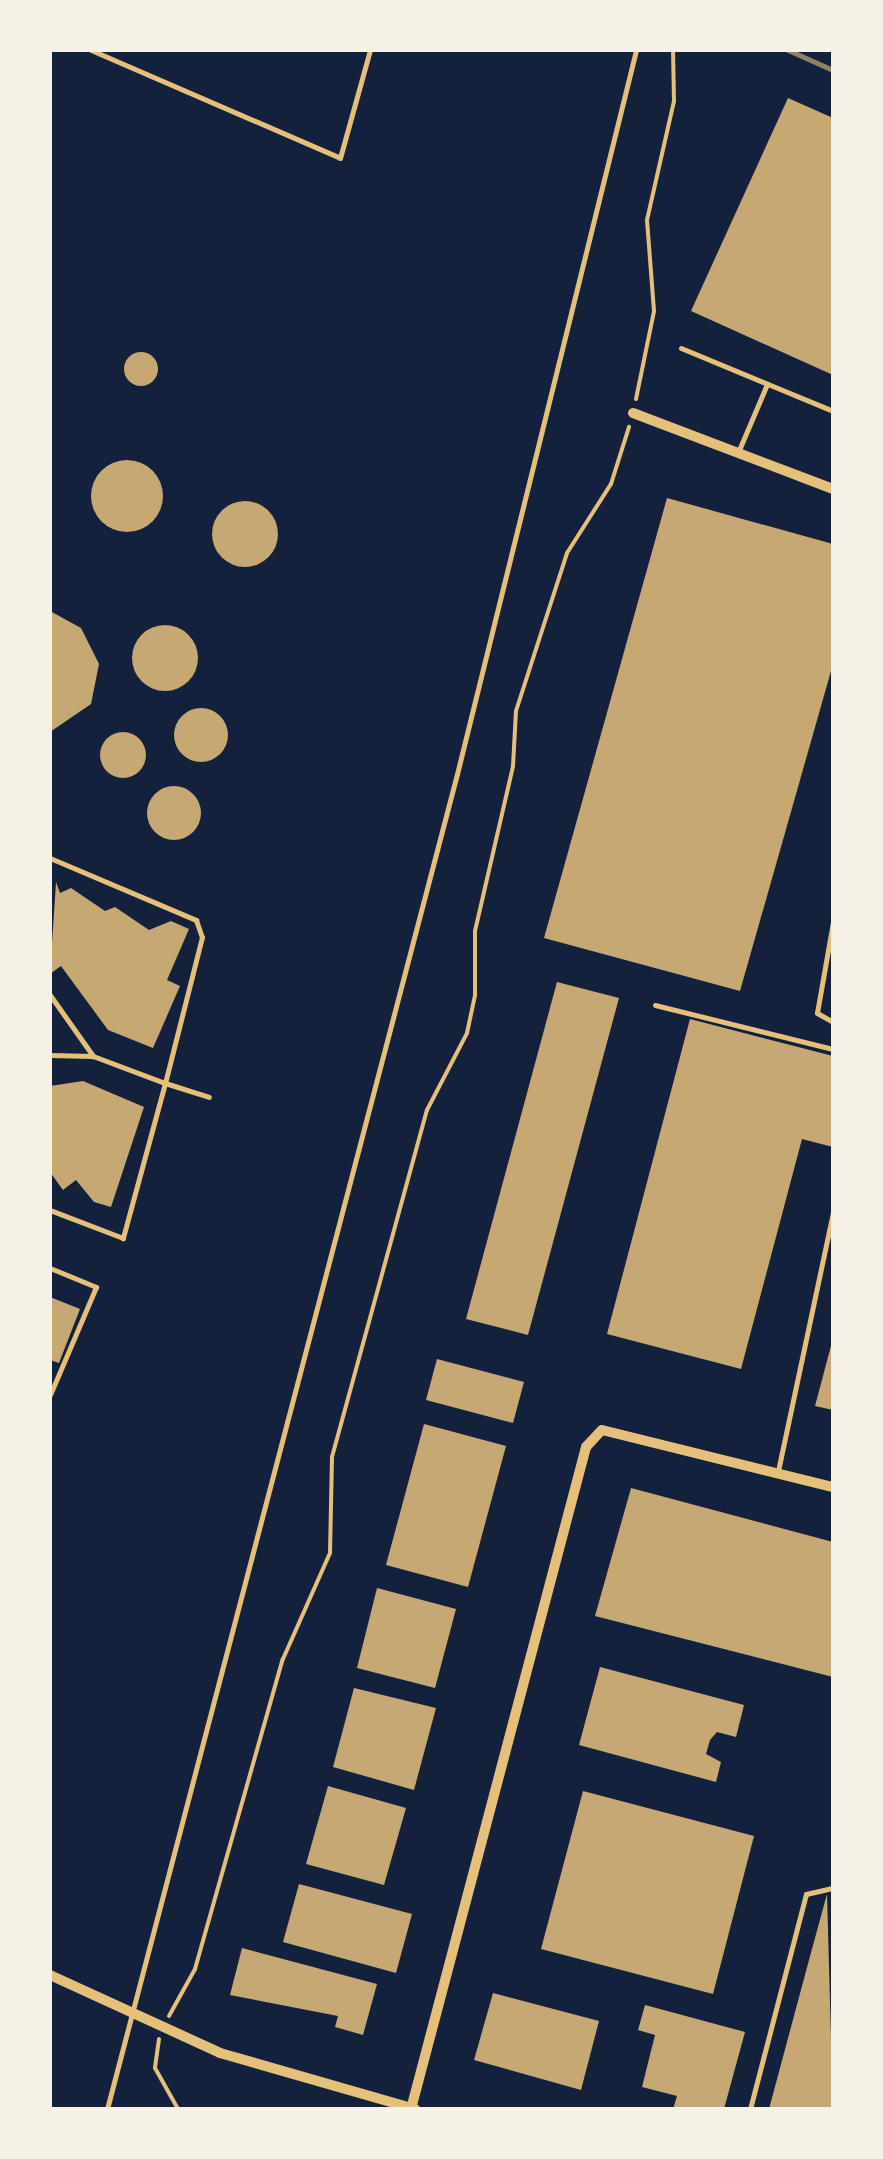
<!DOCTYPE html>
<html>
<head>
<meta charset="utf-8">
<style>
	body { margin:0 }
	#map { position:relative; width:883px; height:2159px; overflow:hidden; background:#14213d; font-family:Poppins,sans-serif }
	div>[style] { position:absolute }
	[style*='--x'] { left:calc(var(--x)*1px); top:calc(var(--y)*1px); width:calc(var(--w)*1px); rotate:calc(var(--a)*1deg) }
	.building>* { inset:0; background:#c6a872 }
	.round { border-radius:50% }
	.path>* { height:4px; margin:-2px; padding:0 2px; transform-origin:2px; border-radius:2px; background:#e5c07b }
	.service>* { height:5px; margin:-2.5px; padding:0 2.5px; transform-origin:2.5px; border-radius:2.5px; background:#e5c07b }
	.minor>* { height:10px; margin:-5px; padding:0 5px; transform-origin:5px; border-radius:5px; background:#e5c07b }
	.rail>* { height:5px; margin:-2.5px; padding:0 2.5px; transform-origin:2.5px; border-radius:2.5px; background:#918062 }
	span { translate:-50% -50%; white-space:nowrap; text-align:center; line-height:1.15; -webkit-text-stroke:9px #f6f1e7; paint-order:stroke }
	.frame { position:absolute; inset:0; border:52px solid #f6f1e7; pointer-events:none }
</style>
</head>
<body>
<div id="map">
	<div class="building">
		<i style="clip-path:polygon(788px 98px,833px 118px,833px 375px,691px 311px)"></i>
		<i class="round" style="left:124px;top:352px;width:34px;height:34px"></i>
		<i class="round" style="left:91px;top:460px;width:72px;height:72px"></i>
		<i style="clip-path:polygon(667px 498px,833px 544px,833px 664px,740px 991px,544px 938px)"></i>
		<i class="round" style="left:212px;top:501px;width:66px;height:66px"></i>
		<i style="clip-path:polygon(50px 611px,81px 628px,99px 664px,91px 704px,50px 732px)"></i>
		<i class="round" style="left:132px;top:625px;width:66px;height:66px"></i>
		<i class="round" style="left:174px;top:708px;width:54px;height:54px"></i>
		<i class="round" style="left:100px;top:732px;width:46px;height:46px"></i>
		<i class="round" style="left:147px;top:786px;width:54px;height:54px"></i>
		<i style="clip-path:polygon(56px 882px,60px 893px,71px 888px,105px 911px,115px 907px,149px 930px,171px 921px,189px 929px,167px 980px,180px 986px,153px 1048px,108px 1030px,61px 966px,50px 974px)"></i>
		<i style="clip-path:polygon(557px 982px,619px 998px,528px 1335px,466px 1319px)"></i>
		<i style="clip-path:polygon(690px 1019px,833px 1056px,833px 1147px,802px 1139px,741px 1369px,607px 1334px)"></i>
		<i style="clip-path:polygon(83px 1081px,144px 1107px,111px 1207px,94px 1202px,76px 1180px,63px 1190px,50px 1172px,50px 1086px)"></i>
		<i style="clip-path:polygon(50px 1297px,80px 1309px,59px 1363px,50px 1360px)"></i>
		<i style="clip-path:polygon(832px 1342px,833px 1342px,833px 1410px,815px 1406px)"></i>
		<i style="clip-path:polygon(437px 1359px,524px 1382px,513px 1423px,426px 1400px)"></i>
		<i style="clip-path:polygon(424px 1424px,506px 1446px,468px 1587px,386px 1565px)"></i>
		<i style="clip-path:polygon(631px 1488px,833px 1542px,833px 1677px,595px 1616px)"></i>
		<i style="clip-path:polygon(377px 1588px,456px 1609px,435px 1688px,357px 1668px)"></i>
		<i style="clip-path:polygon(600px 1667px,744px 1705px,736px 1737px,717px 1732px,710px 1740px,706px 1754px,721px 1762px,716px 1782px,579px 1745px)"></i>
		<i style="clip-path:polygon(354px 1688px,436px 1708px,414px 1790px,333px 1767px)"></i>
		<i style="clip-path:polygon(328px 1786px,406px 1808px,384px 1885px,306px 1864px)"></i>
		<i style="clip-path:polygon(583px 1791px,754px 1836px,713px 1994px,541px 1949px)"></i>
		<i style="clip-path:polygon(299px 1884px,412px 1914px,396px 1973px,283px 1942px)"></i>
		<i style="clip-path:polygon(827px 1894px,833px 2109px,769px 2109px,809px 1960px)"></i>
		<i style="clip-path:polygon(242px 1948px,377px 1984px,363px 2035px,335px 2027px,338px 2016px,230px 1995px)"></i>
		<i style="clip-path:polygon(493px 1993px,599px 2021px,581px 2090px,474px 2060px)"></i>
		<i style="clip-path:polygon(645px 2005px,745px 2032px,724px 2109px,673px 2109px,677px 2096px,642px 2087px,655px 2035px,638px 2030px)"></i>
	</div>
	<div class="path">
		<i style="--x:636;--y:399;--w:90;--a:-78.4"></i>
		<i style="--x:654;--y:311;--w:91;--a:-94.4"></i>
		<i style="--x:647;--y:220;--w:122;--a:-77.2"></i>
		<i style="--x:674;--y:101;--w:51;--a:-91.1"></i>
		<i style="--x:169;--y:2016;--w:54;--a:-61"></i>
		<i style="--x:195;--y:1969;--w:322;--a:-74.2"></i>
		<i style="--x:283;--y:1659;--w:116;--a:-66.1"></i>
		<i style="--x:330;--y:1553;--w:96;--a:-88.8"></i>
		<i style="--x:332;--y:1457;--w:360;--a:-74.7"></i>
		<i style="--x:427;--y:1110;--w:87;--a:-62.5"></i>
		<i style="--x:467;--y:1033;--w:40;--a:-78"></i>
		<i style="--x:475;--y:994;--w:63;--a:-90"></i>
		<i style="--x:475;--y:931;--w:169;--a:-77"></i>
		<i style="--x:513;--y:766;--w:55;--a:-86.9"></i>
		<i style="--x:516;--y:711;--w:166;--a:-72.1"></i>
		<i style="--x:567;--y:553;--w:82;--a:-57.5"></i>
		<i style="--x:611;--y:484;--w:60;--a:-72.5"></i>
		<i style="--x:159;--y:2039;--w:29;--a:98"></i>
		<i style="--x:155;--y:2068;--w:47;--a:60.7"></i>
	</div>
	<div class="service">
		<i style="--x:91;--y:50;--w:271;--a:23.4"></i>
		<i style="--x:340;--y:158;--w:112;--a:-74.5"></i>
		<i style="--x:681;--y:348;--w:165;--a:22.5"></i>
		<i style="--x:739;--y:450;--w:72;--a:-67"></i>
		<i style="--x:50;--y:858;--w:159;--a:23"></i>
		<i style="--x:196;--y:920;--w:18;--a:71"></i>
		<i style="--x:202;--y:937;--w:151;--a:104.2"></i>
		<i style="--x:165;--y:1083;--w:46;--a:17.7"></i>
		<i style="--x:833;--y:922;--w:92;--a:100"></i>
		<i style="--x:817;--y:1013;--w:18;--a:29"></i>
		<i style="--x:50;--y:995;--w:75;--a:54.8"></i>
		<i style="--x:655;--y:1005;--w:183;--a:13.9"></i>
		<i style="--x:50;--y:1055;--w:43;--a:1.3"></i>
		<i style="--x:93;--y:1056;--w:77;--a:20.6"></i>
		<i style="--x:165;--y:1083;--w:161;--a:105.2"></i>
		<i style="--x:123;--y:1238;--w:78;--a:-159"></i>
		<i style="--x:50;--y:1268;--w:50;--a:22.4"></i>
		<i style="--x:96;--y:1287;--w:117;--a:113.1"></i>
		<i style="--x:778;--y:1471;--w:265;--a:-78"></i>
		<i style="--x:107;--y:2109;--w:1380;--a:-75.31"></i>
		<i style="--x:457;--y:774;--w:746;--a:-76.11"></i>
		<i style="--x:750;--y:2109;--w:222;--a:-75.4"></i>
		<i style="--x:806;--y:1894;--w:28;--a:-13"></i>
	</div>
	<div class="minor">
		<i style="--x:633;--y:413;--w:214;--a:20.8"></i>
		<i style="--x:50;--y:1975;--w:187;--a:24.6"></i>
		<i style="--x:220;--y:2053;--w:203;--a:16"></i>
		<i style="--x:411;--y:2109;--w:685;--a:-75.19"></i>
		<i style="--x:586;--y:1447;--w:23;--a:-47"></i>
		<i style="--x:602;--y:1430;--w:238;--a:13.9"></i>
	</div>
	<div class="rail">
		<i style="--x:788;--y:50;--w:49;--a:24"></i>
	</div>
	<div class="frame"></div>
</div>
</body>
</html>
